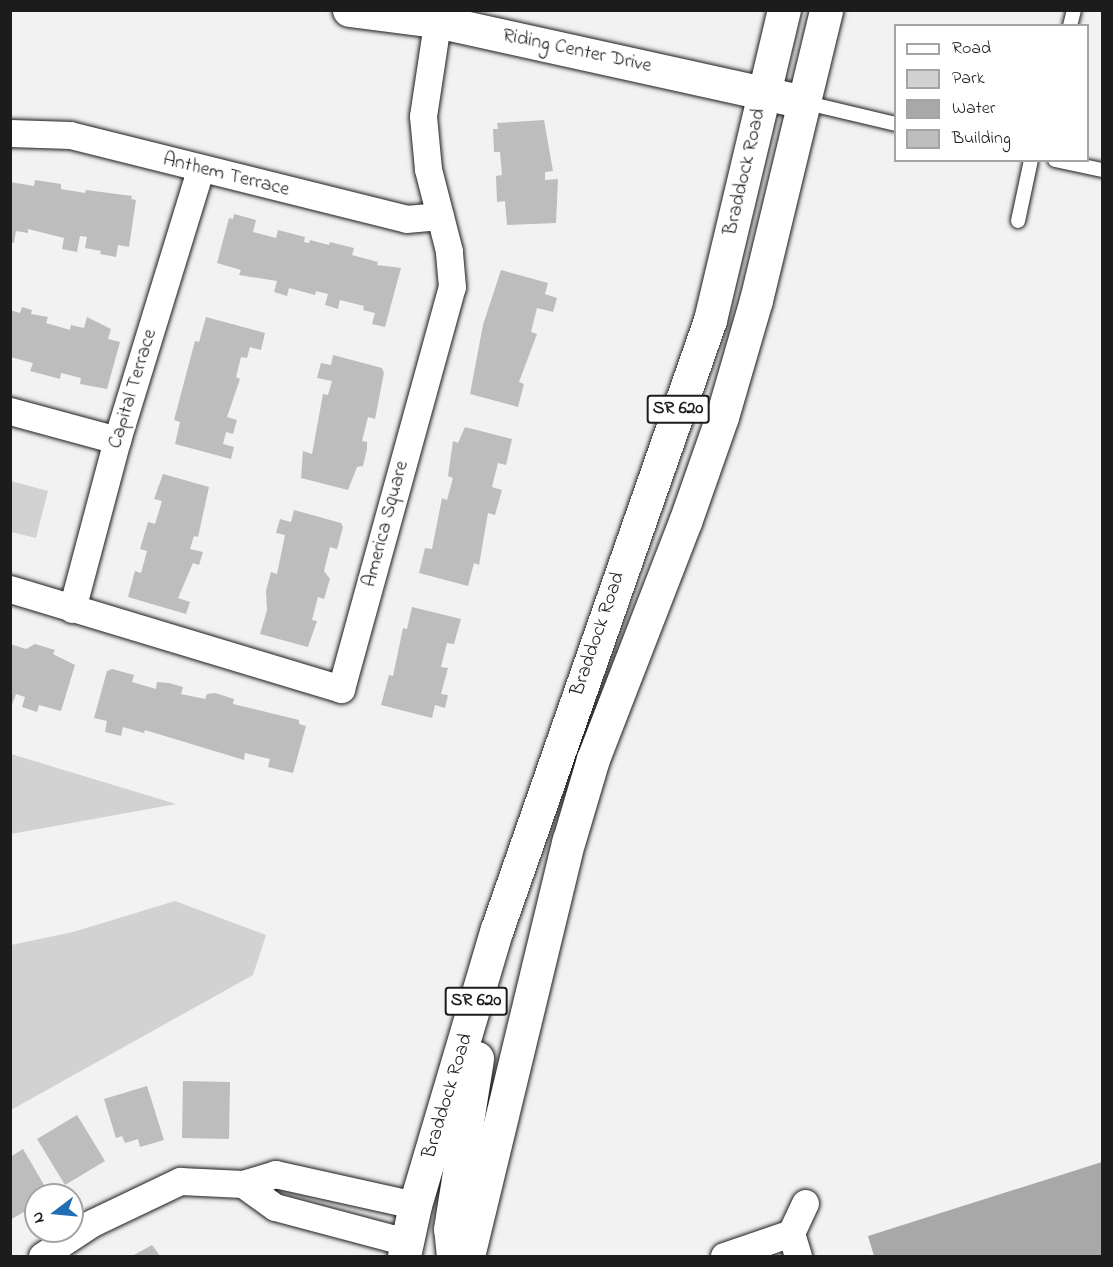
<!DOCTYPE html>
<html>
<head>
<meta charset="utf-8">
<style>
	body { margin:0 }
	#map { position:relative; width:1113px; height:1267px; overflow:hidden; background:#f2f2f2; font-family:"Indie Flower",sans-serif }
	div>[style] { position:absolute }
	[style*='--x'] { left:calc(var(--x)*1px); top:calc(var(--y)*1px); width:calc(var(--w)*1px); rotate:calc(var(--a)*1deg) }
	.green>* { inset:0; background:#d2d2d2 }
	.water>* { inset:0; background:#a8a8a8 }
	.building>* { inset:0; background:#bdbdbd }
	.roads { filter:drop-shadow(0 0 2px #1c1c1c) drop-shadow(0 0 2px #1c1c1c) }
	.lane>* { height:14px; margin:-7px; padding:0 7px; transform-origin:7px; border-radius:7px; background:#fff }
	.street>* { height:27px; margin:-13.5px; padding:0 13.5px; transform-origin:13.5px; border-radius:13.5px; background:#fff }
	.secondary>* { height:33px; margin:-16.5px; padding:0 16.5px; transform-origin:16.5px; border-radius:16.5px; background:#fff }
	.primary>* { height:33px; margin:-16.5px; padding:0 16.5px; transform-origin:16.5px; border-radius:16.5px; background:#fff }
	span { translate:-50% -50%; white-space:nowrap; text-align:center; line-height:1.15; -webkit-text-stroke:4.5px #fff; paint-order:stroke }
	.shield-label span { padding:2px 4px; background:#fff; border:2px solid; border-radius:4px; -webkit-text-stroke-width:0 }
	.shield-label { font-size:18px; color:#1c1c1c; font-weight:700 }
	.street-label { font-size:20px; color:#1c1c1c }
	.frame { position:absolute; inset:0; border:12px solid #1c1c1c; pointer-events:none }
	.legend { position:absolute; left:894px; top:24px; width:195px; height:138px; box-sizing:border-box; background:#fff; border:2px solid #a4a4a4; margin:0; padding:8px 10px; list-style:none; font-size:18px; color:#1c1c1c }
	.legend li { display:flex; align-items:center; gap:12px; height:30px }
	.legend b { width:30px; border:2px solid #a4a4a4 }
	.north { position:absolute; left:24px; top:1183px; width:60px; height:60px; box-sizing:border-box; background:#fff; border:2px solid #a4a4a4; border-radius:50%; rotate:254deg; font-size:16px; font-weight:700; line-height:24px; text-align:center; color:#1c1c1c }
	.north::after { content:''; display:block; margin:auto; width:21px; height:27px; background:#1f6fb2; clip-path:polygon(50% 0,100% 100%,50% 72%,0 100%) }
</style>
</head>
<body>
<div id="map">
	<div class="green">
		<i style="clip-path:polygon(11px 481px,48px 491px,36px 538px,11px 532px)"></i>
		<i style="clip-path:polygon(11px 754px,176px 804px,11px 834px)"></i>
		<i style="clip-path:polygon(175px 901px,266px 935px,253px 975px,11px 1110px,11px 945px,73px 932px)"></i>
	</div>
	<div class="water">
		<i style="clip-path:polygon(1102px 1162px,1102px 1256px,874px 1256px,868px 1236px)"></i>
	</div>
	<div class="building">
		<i style="clip-path:polygon(544px 120px,553px 171px,545px 172px,545px 180px,558px 179px,556px 223px,507px 225px,505px 201px,497px 202px,496px 176px,502px 175px,500px 152px,494px 152px,493px 129px,498px 129px,497px 123px)"></i>
		<i style="clip-path:polygon(35px 180px,61px 184px,61px 189px,85px 193px,86px 190px,132px 196px,131px 199px,136px 200px,129px 247px,118px 245px,116px 257px,100px 254px,101px 251px,85px 248px,87px 237px,80px 236px,77px 252px,62px 249px,64px 238px,28px 229px,28px 233px,16px 231px,14px 243px,10px 242px,10px 182px,34px 186px)"></i>
		<i style="clip-path:polygon(234px 214px,256px 220px,253px 232px,276px 238px,278px 230px,305px 237px,304px 242px,309px 243px,310px 240px,329px 245px,330px 242px,354px 248px,352px 255px,378px 262px,377px 265px,401px 268px,385px 327px,372px 324px,375px 313px,363px 310px,364px 306px,340px 300px,338px 309px,325px 305px,328px 294px,316px 291px,315px 295px,289px 288px,287px 296px,274px 292px,277px 281px,239px 275px,241px 270px,217px 263px,229px 218px,233px 219px)"></i>
		<i style="clip-path:polygon(501px 270px,548px 283px,545px 294px,557px 298px,553px 312px,537px 308px,531px 332px,537px 334px,519px 382px,524px 384px,518px 407px,470px 394px,483px 325px)"></i>
		<i style="clip-path:polygon(22px 307px,32px 310px,31px 314px,48px 317px,46px 323px,70px 330px,71px 325px,84px 328px,87px 317px,111px 329px,108px 339px,120px 342px,107px 389px,80px 384px,81px 378px,61px 373px,60px 379px,30px 371px,33px 363px,10px 357px,10px 310px,20px 313px)"></i>
		<i style="clip-path:polygon(206px 317px,265px 333px,261px 350px,250px 347px,247px 358px,241px 357px,236px 377px,240px 379px,227px 417px,237px 420px,233px 434px,226px 432px,223px 444px,234px 447px,231px 459px,175px 444px,180px 422px,174px 420px,195px 341px,199px 342px)"></i>
		<i style="clip-path:polygon(333px 355px,382px 368px,384px 373px,375px 419px,368px 417px,362px 441px,367px 442px,367px 449px,363px 466px,357px 467px,348px 490px,301px 478px,303px 451px,312px 454px,323px 394px,328px 395px,332px 381px,317px 378px,321px 363px,331px 365px)"></i>
		<i style="clip-path:polygon(465px 427px,512px 439px,506px 465px,498px 463px,492px 487px,502px 490px,495px 515px,488px 513px,479px 565px,474px 563px,468px 586px,419px 573px,425px 548px,432px 549px,442px 498px,447px 500px,453px 478px,448px 476px,453px 441px,458px 443px)"></i>
		<i style="clip-path:polygon(163px 474px,209px 487px,198px 537px,194px 536px,190px 549px,203px 552px,199px 565px,193px 563px,178px 598px,190px 602px,186px 614px,128px 597px,135px 571px,141px 573px,147px 551px,140px 549px,148px 522px,155px 524px,162px 501px,154px 499px)"></i>
		<i style="clip-path:polygon(294px 510px,341px 523px,343px 527px,337px 549px,330px 547px,324px 571px,330px 579px,324px 599px,318px 597px,312px 620px,317px 621px,308px 647px,260px 634px,267px 610px,266px 591px,271px 572px,277px 574px,285px 535px,276px 533px,280px 519px,291px 522px)"></i>
		<i style="clip-path:polygon(412px 607px,461px 619px,454px 644px,447px 643px,441px 667px,448px 668px,441px 694px,448px 695px,445px 708px,435px 705px,432px 718px,381px 705px,389px 675px,393px 676px,403px 628px,407px 629px)"></i>
		<i style="clip-path:polygon(10px 644px,26px 649px,35px 644px,55px 650px,53px 654px,75px 665px,61px 711px,39px 705px,37px 712px,22px 707px,25px 697px,16px 694px,10px 710px)"></i>
		<i style="clip-path:polygon(112px 669px,134px 675px,132px 682px,156px 689px,157px 682px,169px 683px,183px 687px,181px 694px,205px 699px,207px 694px,215px 693px,234px 699px,233px 704px,299px 720px,299px 724px,306px 726px,293px 773px,268px 767px,270px 759px,245px 753px,244px 760px,145px 730px,144px 733px,123px 727px,121px 736px,105px 732px,107px 721px,94px 718px,107px 671px)"></i>
		<i style="clip-path:polygon(183px 1081px,230px 1082px,229px 1139px,182px 1138px)"></i>
		<i style="clip-path:polygon(147px 1086px,164px 1140px,140px 1147px,138px 1139px,125px 1143px,122px 1136px,116px 1138px,104px 1099px)"></i>
		<i style="clip-path:polygon(77px 1115px,105px 1161px,65px 1185px,37px 1139px)"></i>
		<i style="clip-path:polygon(23px 1149px,50px 1195px,36px 1195px,36px 1205px,10px 1220px,10px 1157px)"></i>
		<i style="clip-path:polygon(152px 1245px,160px 1256px,132px 1256px)"></i>
	</div>
	<div class="roads">
		<div class="lane">
			<i style="--x:1070;--y:26;--w:16;--a:-76"></i>
			<i style="--x:803;--y:102;--w:96;--a:13.3"></i>
			<i style="--x:1055;--y:160;--w:48;--a:12"></i>
			<i style="--x:1018;--y:221;--w:62;--a:-78"></i>
		</div>
		<div class="street">
			<i style="--x:10;--y:133;--w:60;--a:1.9"></i>
			<i style="--x:70;--y:135;--w:346;--a:14"></i>
			<i style="--x:406;--y:219;--w:34;--a:-5"></i>
			<i style="--x:10;--y:411;--w:111;--a:15.2"></i>
			<i style="--x:10;--y:589;--w:346;--a:16.8"></i>
			<i style="--x:341;--y:689;--w:417;--a:-74.6"></i>
			<i style="--x:452;--y:287;--w:36;--a:-95"></i>
			<i style="--x:449;--y:251;--w:85;--a:-104.4"></i>
			<i style="--x:428;--y:169;--w:53;--a:-95.4"></i>
			<i style="--x:423;--y:116;--w:107;--a:-81.4"></i>
			<i style="--x:72;--y:609;--w:175;--a:-75.1"></i>
			<i style="--x:117;--y:440;--w:282;--a:-72.9"></i>
			<i style="--x:243;--y:1184;--w:39;--a:36"></i>
			<i style="--x:275;--y:1207;--w:137;--a:14.9"></i>
			<i style="--x:42;--y:1256;--w:60;--a:-33.4"></i>
			<i style="--x:92;--y:1223;--w:98;--a:-25.5"></i>
			<i style="--x:180;--y:1181;--w:63;--a:2.7"></i>
			<i style="--x:243;--y:1184;--w:34;--a:-17"></i>
			<i style="--x:275;--y:1174;--w:143;--a:12.5"></i>
			<i style="--x:724;--y:1256;--w:71;--a:-18.9"></i>
			<i style="--x:798;--y:1256;--w:24;--a:-107"></i>
			<i style="--x:791;--y:1233;--w:33;--a:-65"></i>
		</div>
		<div class="secondary">
			<i style="--x:349;--y:10;--w:88;--a:7.2"></i>
			<i style="--x:436;--y:21;--w:376;--a:12.4"></i>
		</div>
		<div class="primary">
			<i style="--x:404;--y:1256;--w:52;--a:-77.8"></i>
			<i style="--x:415;--y:1205;--w:288;--a:-73.5"></i>
			<i style="--x:497;--y:929;--w:645;--a:-70.72"></i>
			<i style="--x:710;--y:320;--w:319;--a:-76.6"></i>
			<i style="--x:453;--y:1256;--w:27;--a:-96"></i>
			<i style="--x:450;--y:1229;--w:173;--a:-81"></i>
			<i style="--x:468;--y:1256;--w:428;--a:-76.4"></i>
			<i style="--x:569;--y:840;--w:84;--a:-73.5"></i>
			<i style="--x:593;--y:759;--w:254;--a:-68.8"></i>
			<i style="--x:685;--y:522;--w:111;--a:-70.6"></i>
			<i style="--x:722;--y:417;--w:122;--a:-73.8"></i>
			<i style="--x:756;--y:300;--w:298;--a:-76.4"></i>
		</div>
	</div>
	<div class="shield-label">
		<span style="left:678px;top:409px">SR 620</span>
		<span style="left:476px;top:1001px">SR 620</span>
	</div>
	<div class="street-label">
		<span style="left:577px;top:51px;rotate:12deg">Riding Center Drive</span>
		<span style="left:745px;top:172px;rotate:-77deg">Braddock Road</span>
		<span style="left:226px;top:175px;rotate:14deg">Anthem Terrace</span>
		<span style="left:133px;top:389px;rotate:-73deg">Capital Terrace</span>
		<span style="left:386px;top:524px;rotate:-75deg">America Square</span>
		<span style="left:598px;top:634px;rotate:-71deg">Braddock Road</span>
		<span style="left:448px;top:1096px;rotate:-73deg">Braddock Road</span>
	</div>
	<div class="frame"></div>
	<ul class="legend">
	<li><b style="height:8px;background:#fff"></b>Road</li>
	<li><b style="height:16px;background:#d2d2d2"></b>Park</li>
	<li><b style="height:16px;background:#a8a8a8"></b>Water</li>
	<li><b style="height:16px;background:#bdbdbd"></b>Building</li>
	</ul>
	<div class="north">N</div>
</div>
</body>
</html>
